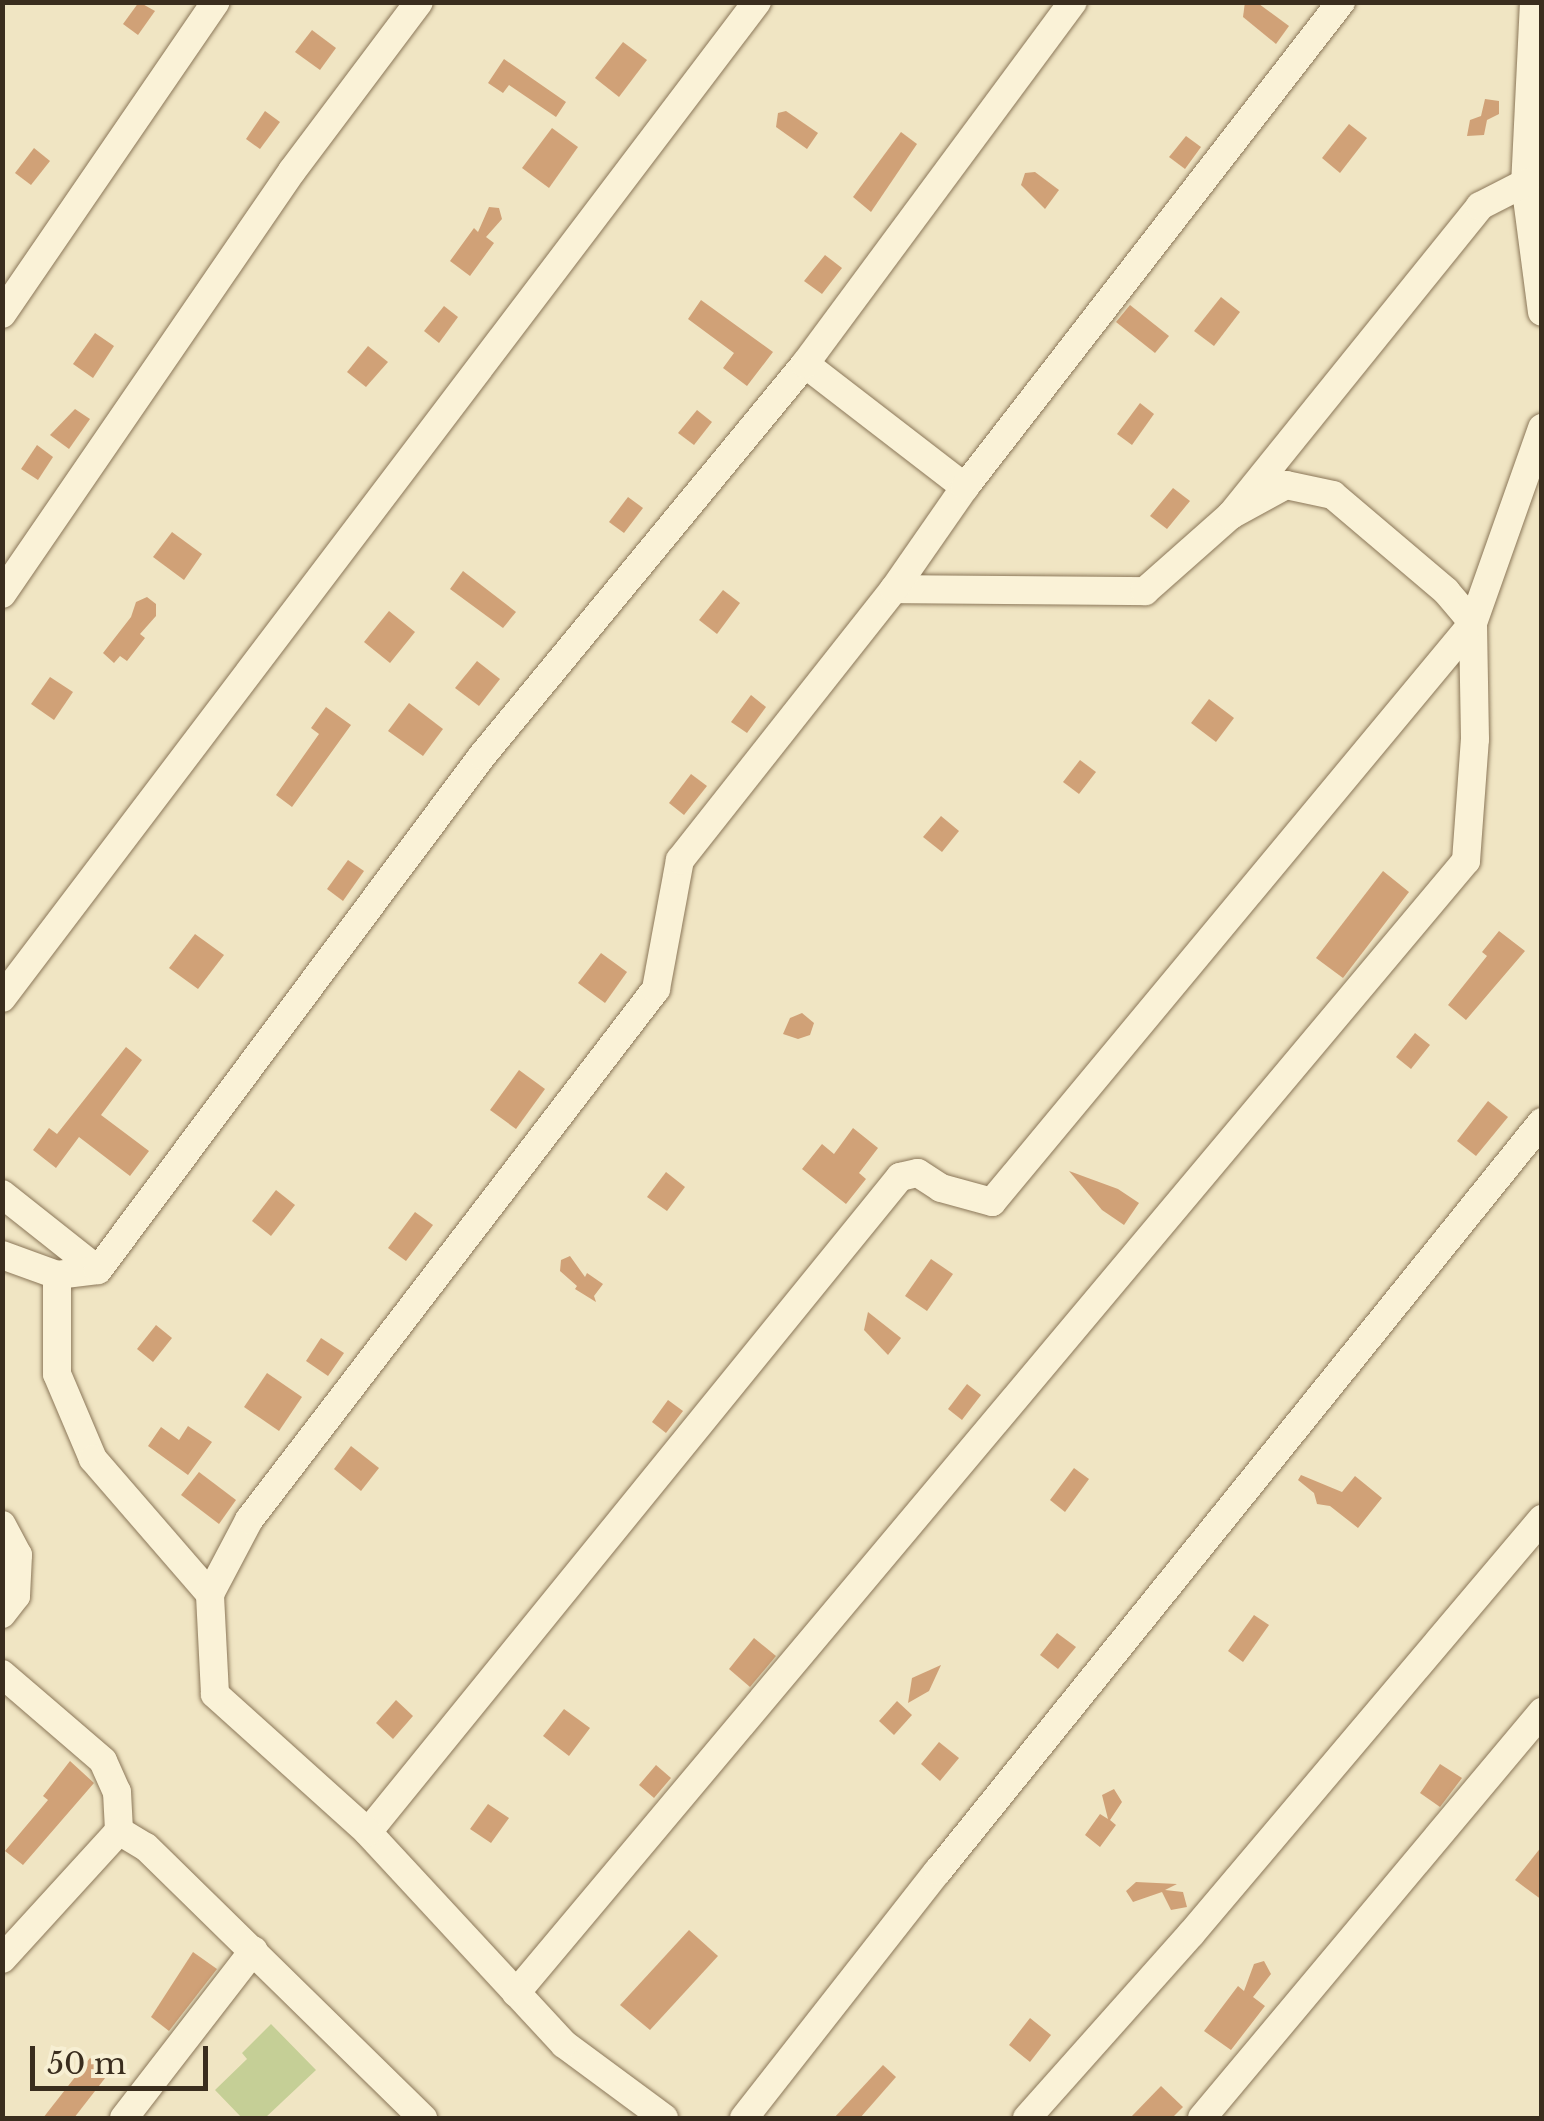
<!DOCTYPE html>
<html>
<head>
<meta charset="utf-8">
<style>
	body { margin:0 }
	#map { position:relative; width:1544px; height:2121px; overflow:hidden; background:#f0e5c3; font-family:"Libre Baskerville",serif }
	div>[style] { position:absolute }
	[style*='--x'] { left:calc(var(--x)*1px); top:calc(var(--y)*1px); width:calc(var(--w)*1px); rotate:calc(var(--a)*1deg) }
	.green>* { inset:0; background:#c5cf96 }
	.building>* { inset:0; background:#d0a177 }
	.roads { filter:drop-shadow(0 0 2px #8b7759) drop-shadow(0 0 2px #8b7759) }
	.minor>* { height:28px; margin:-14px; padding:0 14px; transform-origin:14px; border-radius:14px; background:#faf2d7 }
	span { translate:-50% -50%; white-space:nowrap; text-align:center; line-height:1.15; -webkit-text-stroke:8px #f7efd3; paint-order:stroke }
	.frame { position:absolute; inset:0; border:5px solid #3a2d1e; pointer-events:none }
	.scale { position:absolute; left:30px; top:2046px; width:178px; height:45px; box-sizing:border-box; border:5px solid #3a2d1e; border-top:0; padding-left:12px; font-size:30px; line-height:35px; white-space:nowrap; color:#3a2d1e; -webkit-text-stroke:8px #f7efd3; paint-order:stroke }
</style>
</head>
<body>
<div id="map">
	<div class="green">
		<i style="clip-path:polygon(271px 2024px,316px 2070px,265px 2118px,242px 2118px,215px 2090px,247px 2059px,242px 2053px)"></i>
	</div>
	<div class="building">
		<i style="clip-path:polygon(139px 2px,155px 11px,138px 35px,123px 24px)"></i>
		<i style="clip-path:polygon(1245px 2px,1259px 4px,1289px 26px,1276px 44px,1243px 17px)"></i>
		<i style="clip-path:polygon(312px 30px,336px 48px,320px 70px,295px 52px)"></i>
		<i style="clip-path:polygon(623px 42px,647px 60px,619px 97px,595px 78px)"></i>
		<i style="clip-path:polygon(504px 59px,566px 102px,556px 117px,509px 85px,503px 93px,488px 83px)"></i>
		<i style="clip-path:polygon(1485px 99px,1499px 101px,1499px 114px,1487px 120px,1484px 135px,1467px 136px,1470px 120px,1481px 116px)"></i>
		<i style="clip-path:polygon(265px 111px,280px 122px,260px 149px,246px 139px)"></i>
		<i style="clip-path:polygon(786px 111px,818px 133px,807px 149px,776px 127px,778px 113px)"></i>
		<i style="clip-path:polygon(1349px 124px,1367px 138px,1340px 173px,1322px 158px)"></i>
		<i style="clip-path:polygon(552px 128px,578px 147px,549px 188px,522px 168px)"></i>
		<i style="clip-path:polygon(901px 132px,917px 144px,871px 212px,853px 197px)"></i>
		<i style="clip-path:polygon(1186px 136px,1201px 147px,1185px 169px,1169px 157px)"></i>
		<i style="clip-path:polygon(34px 148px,50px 161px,31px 185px,15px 173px)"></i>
		<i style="clip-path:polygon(1035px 172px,1059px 190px,1045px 209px,1021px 185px,1025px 173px)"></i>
		<i style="clip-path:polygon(489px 207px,499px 208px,502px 219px,486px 237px,494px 243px,470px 276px,450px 261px,474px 228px,478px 232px)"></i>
		<i style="clip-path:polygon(825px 255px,842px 268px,822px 294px,804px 281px)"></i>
		<i style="clip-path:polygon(1221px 297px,1240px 312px,1214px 346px,1194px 331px)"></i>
		<i style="clip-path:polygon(701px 300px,773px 352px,747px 386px,723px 368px,734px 353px,688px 319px)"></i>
		<i style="clip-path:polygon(1130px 305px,1169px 336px,1155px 353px,1116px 322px)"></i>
		<i style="clip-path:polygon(444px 306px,458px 317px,439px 343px,424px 331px)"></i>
		<i style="clip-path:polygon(95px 333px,114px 346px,93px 378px,73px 364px)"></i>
		<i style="clip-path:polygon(368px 346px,388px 362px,366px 387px,347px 372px)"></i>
		<i style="clip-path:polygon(1140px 403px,1154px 414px,1132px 445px,1117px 434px)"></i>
		<i style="clip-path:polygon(75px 409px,90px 419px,69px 449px,50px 435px)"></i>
		<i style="clip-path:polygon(697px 410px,712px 422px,694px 445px,678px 433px)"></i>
		<i style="clip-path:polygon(37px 445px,53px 457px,38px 480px,21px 469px)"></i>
		<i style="clip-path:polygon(1173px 488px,1190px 501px,1167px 529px,1150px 516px)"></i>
		<i style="clip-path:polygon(628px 497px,643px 508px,624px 533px,609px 522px)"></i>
		<i style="clip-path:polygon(172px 532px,202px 554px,184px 580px,153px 557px)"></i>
		<i style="clip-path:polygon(463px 571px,516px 612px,503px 628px,450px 589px)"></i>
		<i style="clip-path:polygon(723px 590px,740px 603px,717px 634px,699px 620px)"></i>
		<i style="clip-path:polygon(147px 597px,156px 604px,156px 616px,140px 634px,145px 638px,127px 661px,120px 656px,114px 663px,103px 653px,131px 617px,136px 602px)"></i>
		<i style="clip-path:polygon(389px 611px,415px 632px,390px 663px,364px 642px)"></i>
		<i style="clip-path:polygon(477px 661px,500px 679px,479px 706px,455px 688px)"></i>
		<i style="clip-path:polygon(50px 677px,73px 692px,54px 720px,31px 704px)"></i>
		<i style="clip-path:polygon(751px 695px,766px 707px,747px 733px,731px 722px)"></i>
		<i style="clip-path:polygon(1209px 699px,1234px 718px,1216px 742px,1191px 723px)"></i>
		<i style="clip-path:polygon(409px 703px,443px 729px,423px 756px,388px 731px)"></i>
		<i style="clip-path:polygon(326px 707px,351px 725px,292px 807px,276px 795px,319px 734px,311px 728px)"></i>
		<i style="clip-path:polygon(1080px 760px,1096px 772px,1079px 794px,1063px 782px)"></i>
		<i style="clip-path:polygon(691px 774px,707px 786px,684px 815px,669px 803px)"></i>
		<i style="clip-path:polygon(941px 816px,959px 831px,942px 852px,923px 837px)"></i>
		<i style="clip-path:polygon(348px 860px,364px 871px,343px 901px,327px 889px)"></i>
		<i style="clip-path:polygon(1383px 871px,1409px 892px,1343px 978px,1316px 958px)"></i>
		<i style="clip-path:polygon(1499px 931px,1525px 951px,1466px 1020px,1448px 1005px,1487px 956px,1482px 952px)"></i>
		<i style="clip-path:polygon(195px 934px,224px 955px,198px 989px,169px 968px)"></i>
		<i style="clip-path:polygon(601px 953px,627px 972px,605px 1003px,578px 983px)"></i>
		<i style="clip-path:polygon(802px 1013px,814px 1023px,810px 1035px,798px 1039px,783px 1034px,790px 1018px)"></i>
		<i style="clip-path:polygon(1415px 1033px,1430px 1045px,1411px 1069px,1396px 1057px)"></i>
		<i style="clip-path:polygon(126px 1047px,142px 1060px,101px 1115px,149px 1151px,130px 1176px,79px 1137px,56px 1168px,33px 1150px,49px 1128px,57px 1134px)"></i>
		<i style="clip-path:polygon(519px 1070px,545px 1089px,516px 1129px,490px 1110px)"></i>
		<i style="clip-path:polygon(1488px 1101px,1508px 1117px,1476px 1156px,1457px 1141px)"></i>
		<i style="clip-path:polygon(853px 1128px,878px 1148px,859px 1173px,866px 1179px,846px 1204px,802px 1169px,822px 1144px,834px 1154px)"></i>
		<i style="clip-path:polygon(1069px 1171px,1118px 1189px,1139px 1203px,1124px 1225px,1102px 1210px)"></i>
		<i style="clip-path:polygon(666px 1172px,685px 1187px,667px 1211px,647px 1197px)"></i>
		<i style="clip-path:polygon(276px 1190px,295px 1205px,271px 1236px,252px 1221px)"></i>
		<i style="clip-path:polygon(415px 1212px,433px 1225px,406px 1261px,388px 1248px)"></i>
		<i style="clip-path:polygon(570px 1256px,585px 1277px,587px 1273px,603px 1284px,594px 1296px,596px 1302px,575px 1289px,577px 1286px,560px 1271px,561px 1260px)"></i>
		<i style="clip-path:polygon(931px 1259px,953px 1274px,927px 1311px,905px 1296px)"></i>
		<i style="clip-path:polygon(868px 1312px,901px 1338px,888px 1355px,864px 1330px)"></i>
		<i style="clip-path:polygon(156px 1325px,172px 1338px,153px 1362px,137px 1349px)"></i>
		<i style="clip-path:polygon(321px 1338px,344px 1353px,328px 1376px,306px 1361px)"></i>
		<i style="clip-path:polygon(267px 1373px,302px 1397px,279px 1431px,244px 1407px)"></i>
		<i style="clip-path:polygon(967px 1384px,981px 1395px,962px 1420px,948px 1409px)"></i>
		<i style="clip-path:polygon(668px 1400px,683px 1411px,666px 1433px,652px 1422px)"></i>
		<i style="clip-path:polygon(188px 1426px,212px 1442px,188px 1475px,148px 1446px,161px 1427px,179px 1440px)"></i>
		<i style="clip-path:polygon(351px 1446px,379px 1468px,361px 1491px,334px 1469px)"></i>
		<i style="clip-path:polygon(1074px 1468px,1089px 1479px,1065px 1512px,1050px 1500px)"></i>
		<i style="clip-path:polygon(199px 1472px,236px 1500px,219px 1524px,181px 1495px)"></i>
		<i style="clip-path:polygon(1301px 1475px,1342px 1492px,1355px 1476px,1382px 1498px,1358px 1528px,1330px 1506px,1317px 1504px,1314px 1493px,1298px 1480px)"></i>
		<i style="clip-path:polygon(1254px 1615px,1269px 1625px,1243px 1662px,1228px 1651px)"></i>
		<i style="clip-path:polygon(1057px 1633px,1076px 1647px,1058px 1669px,1040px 1655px)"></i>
		<i style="clip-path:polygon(754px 1638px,776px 1656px,750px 1687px,729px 1669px)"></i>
		<i style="clip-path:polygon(941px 1665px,929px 1691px,908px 1703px,912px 1678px)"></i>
		<i style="clip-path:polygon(396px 1700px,413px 1716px,393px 1739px,376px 1723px)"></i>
		<i style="clip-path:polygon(897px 1701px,912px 1715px,894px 1735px,879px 1721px)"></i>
		<i style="clip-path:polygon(564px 1709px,590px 1728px,569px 1756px,543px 1736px)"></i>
		<i style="clip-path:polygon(939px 1742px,959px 1758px,940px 1781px,921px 1764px)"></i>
		<i style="clip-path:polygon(70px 1761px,94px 1783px,23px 1865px,5px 1851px,48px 1800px,43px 1796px)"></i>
		<i style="clip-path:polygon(1440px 1764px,1462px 1778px,1440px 1807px,1420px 1793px)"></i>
		<i style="clip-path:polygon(656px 1765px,671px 1778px,654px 1798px,639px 1785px)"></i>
		<i style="clip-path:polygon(1114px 1789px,1122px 1802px,1110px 1820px,1116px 1825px,1100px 1847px,1085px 1835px,1100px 1814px,1108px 1819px,1102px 1795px)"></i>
		<i style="clip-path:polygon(488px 1804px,509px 1818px,491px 1843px,470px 1829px)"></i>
		<i style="clip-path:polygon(1542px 1846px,1542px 1900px,1515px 1880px)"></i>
		<i style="clip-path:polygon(1136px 1882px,1177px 1884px,1165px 1890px,1183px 1892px,1187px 1907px,1171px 1910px,1162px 1892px,1133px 1902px,1126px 1891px)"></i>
		<i style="clip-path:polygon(689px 1930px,718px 1956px,650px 2030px,620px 2005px)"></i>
		<i style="clip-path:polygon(193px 1952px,217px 1969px,169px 2031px,151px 2017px)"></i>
		<i style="clip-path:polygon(1264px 1961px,1271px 1974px,1253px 1997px,1265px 2006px,1231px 2050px,1204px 2031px,1238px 1986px,1244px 1991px,1254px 1964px)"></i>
		<i style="clip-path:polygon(1030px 2018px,1051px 2035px,1030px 2062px,1009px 2045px)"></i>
		<i style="clip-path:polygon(90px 2058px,109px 2073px,74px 2118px,43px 2118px)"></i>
		<i style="clip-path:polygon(883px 2065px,896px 2077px,860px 2118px,834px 2118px)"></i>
		<i style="clip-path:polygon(1161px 2086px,1183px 2107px,1172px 2118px,1130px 2118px)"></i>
	</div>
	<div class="roads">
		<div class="minor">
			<i style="--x:1534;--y:2;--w:181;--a:92.8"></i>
			<i style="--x:1525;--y:183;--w:130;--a:82.5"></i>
			<i style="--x:2;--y:314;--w:378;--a:-55.6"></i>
			<i style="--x:805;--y:364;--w:202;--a:37.6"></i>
			<i style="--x:894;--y:589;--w:251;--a:0.5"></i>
			<i style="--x:1145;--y:591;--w:115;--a:-41.5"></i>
			<i style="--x:1231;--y:515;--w:397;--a:-51.1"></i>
			<i style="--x:1480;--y:206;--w:51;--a:-27.1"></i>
			<i style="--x:2;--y:594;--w:513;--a:-55.57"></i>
			<i style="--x:292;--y:171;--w:211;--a:-53.1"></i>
			<i style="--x:2;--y:998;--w:1250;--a:-52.84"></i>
			<i style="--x:2;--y:1194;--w:122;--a:38.4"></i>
			<i style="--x:2;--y:1255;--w:59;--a:20"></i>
			<i style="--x:57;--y:1275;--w:41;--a:-7"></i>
			<i style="--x:98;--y:1270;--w:642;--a:-53.24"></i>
			<i style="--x:482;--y:756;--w:508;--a:-50.51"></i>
			<i style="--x:805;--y:364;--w:450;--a:-53.5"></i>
			<i style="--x:57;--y:1275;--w:99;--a:90"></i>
			<i style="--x:57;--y:1374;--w:92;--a:67"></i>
			<i style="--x:93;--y:1459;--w:179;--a:49.1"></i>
			<i style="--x:2;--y:1525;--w:34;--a:62"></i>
			<i style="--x:18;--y:1555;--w:41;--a:92.8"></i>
			<i style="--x:16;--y:1596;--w:23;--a:128"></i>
			<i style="--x:2;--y:1674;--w:133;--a:40.7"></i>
			<i style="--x:103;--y:1761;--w:34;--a:66"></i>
			<i style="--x:117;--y:1792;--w:39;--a:87"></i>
			<i style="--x:119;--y:1831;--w:173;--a:132.4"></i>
			<i style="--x:119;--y:1831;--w:31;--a:31"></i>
			<i style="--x:146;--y:1847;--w:388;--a:44.4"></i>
			<i style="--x:368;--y:1832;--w:844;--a:-50.92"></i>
			<i style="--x:900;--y:1177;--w:18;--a:-13"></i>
			<i style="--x:918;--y:1173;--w:27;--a:33"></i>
			<i style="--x:941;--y:1188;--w:53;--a:15.4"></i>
			<i style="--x:992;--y:1202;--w:753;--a:-50.28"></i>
			<i style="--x:1473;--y:623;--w:207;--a:-70.5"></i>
			<i style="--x:516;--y:1993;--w:1478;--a:-50"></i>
			<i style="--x:1466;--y:861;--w:122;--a:-85.8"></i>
			<i style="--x:1475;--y:739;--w:116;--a:-91"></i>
			<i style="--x:1473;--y:623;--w:42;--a:-130.2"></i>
			<i style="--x:1446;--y:591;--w:148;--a:-139.7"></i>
			<i style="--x:1333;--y:495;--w:48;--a:-168"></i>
			<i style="--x:1286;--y:485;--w:63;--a:151.4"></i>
			<i style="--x:124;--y:2118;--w:212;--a:-52.3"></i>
			<i style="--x:664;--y:2118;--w:124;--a:-143.5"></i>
			<i style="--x:564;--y:2044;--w:289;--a:-132.8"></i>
			<i style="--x:368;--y:1832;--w:206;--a:-138"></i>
			<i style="--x:215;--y:1694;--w:100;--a:-92.9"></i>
			<i style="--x:210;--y:1594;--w:84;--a:-62.2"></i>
			<i style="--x:249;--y:1520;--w:669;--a:-52.53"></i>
			<i style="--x:656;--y:989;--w:131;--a:-79.5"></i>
			<i style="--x:680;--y:860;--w:345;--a:-51.7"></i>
			<i style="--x:894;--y:589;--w:124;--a:-55.2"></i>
			<i style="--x:965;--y:487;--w:614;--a:-52.22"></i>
			<i style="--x:744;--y:2118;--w:314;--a:-51.9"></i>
			<i style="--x:938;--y:1871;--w:962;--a:-51.12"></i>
			<i style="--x:1027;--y:2118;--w:246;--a:-48.3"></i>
			<i style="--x:1191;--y:1934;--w:544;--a:-49.78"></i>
			<i style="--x:1202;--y:2118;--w:530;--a:-50.06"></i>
		</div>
	</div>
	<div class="frame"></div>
	<div class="scale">50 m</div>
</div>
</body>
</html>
